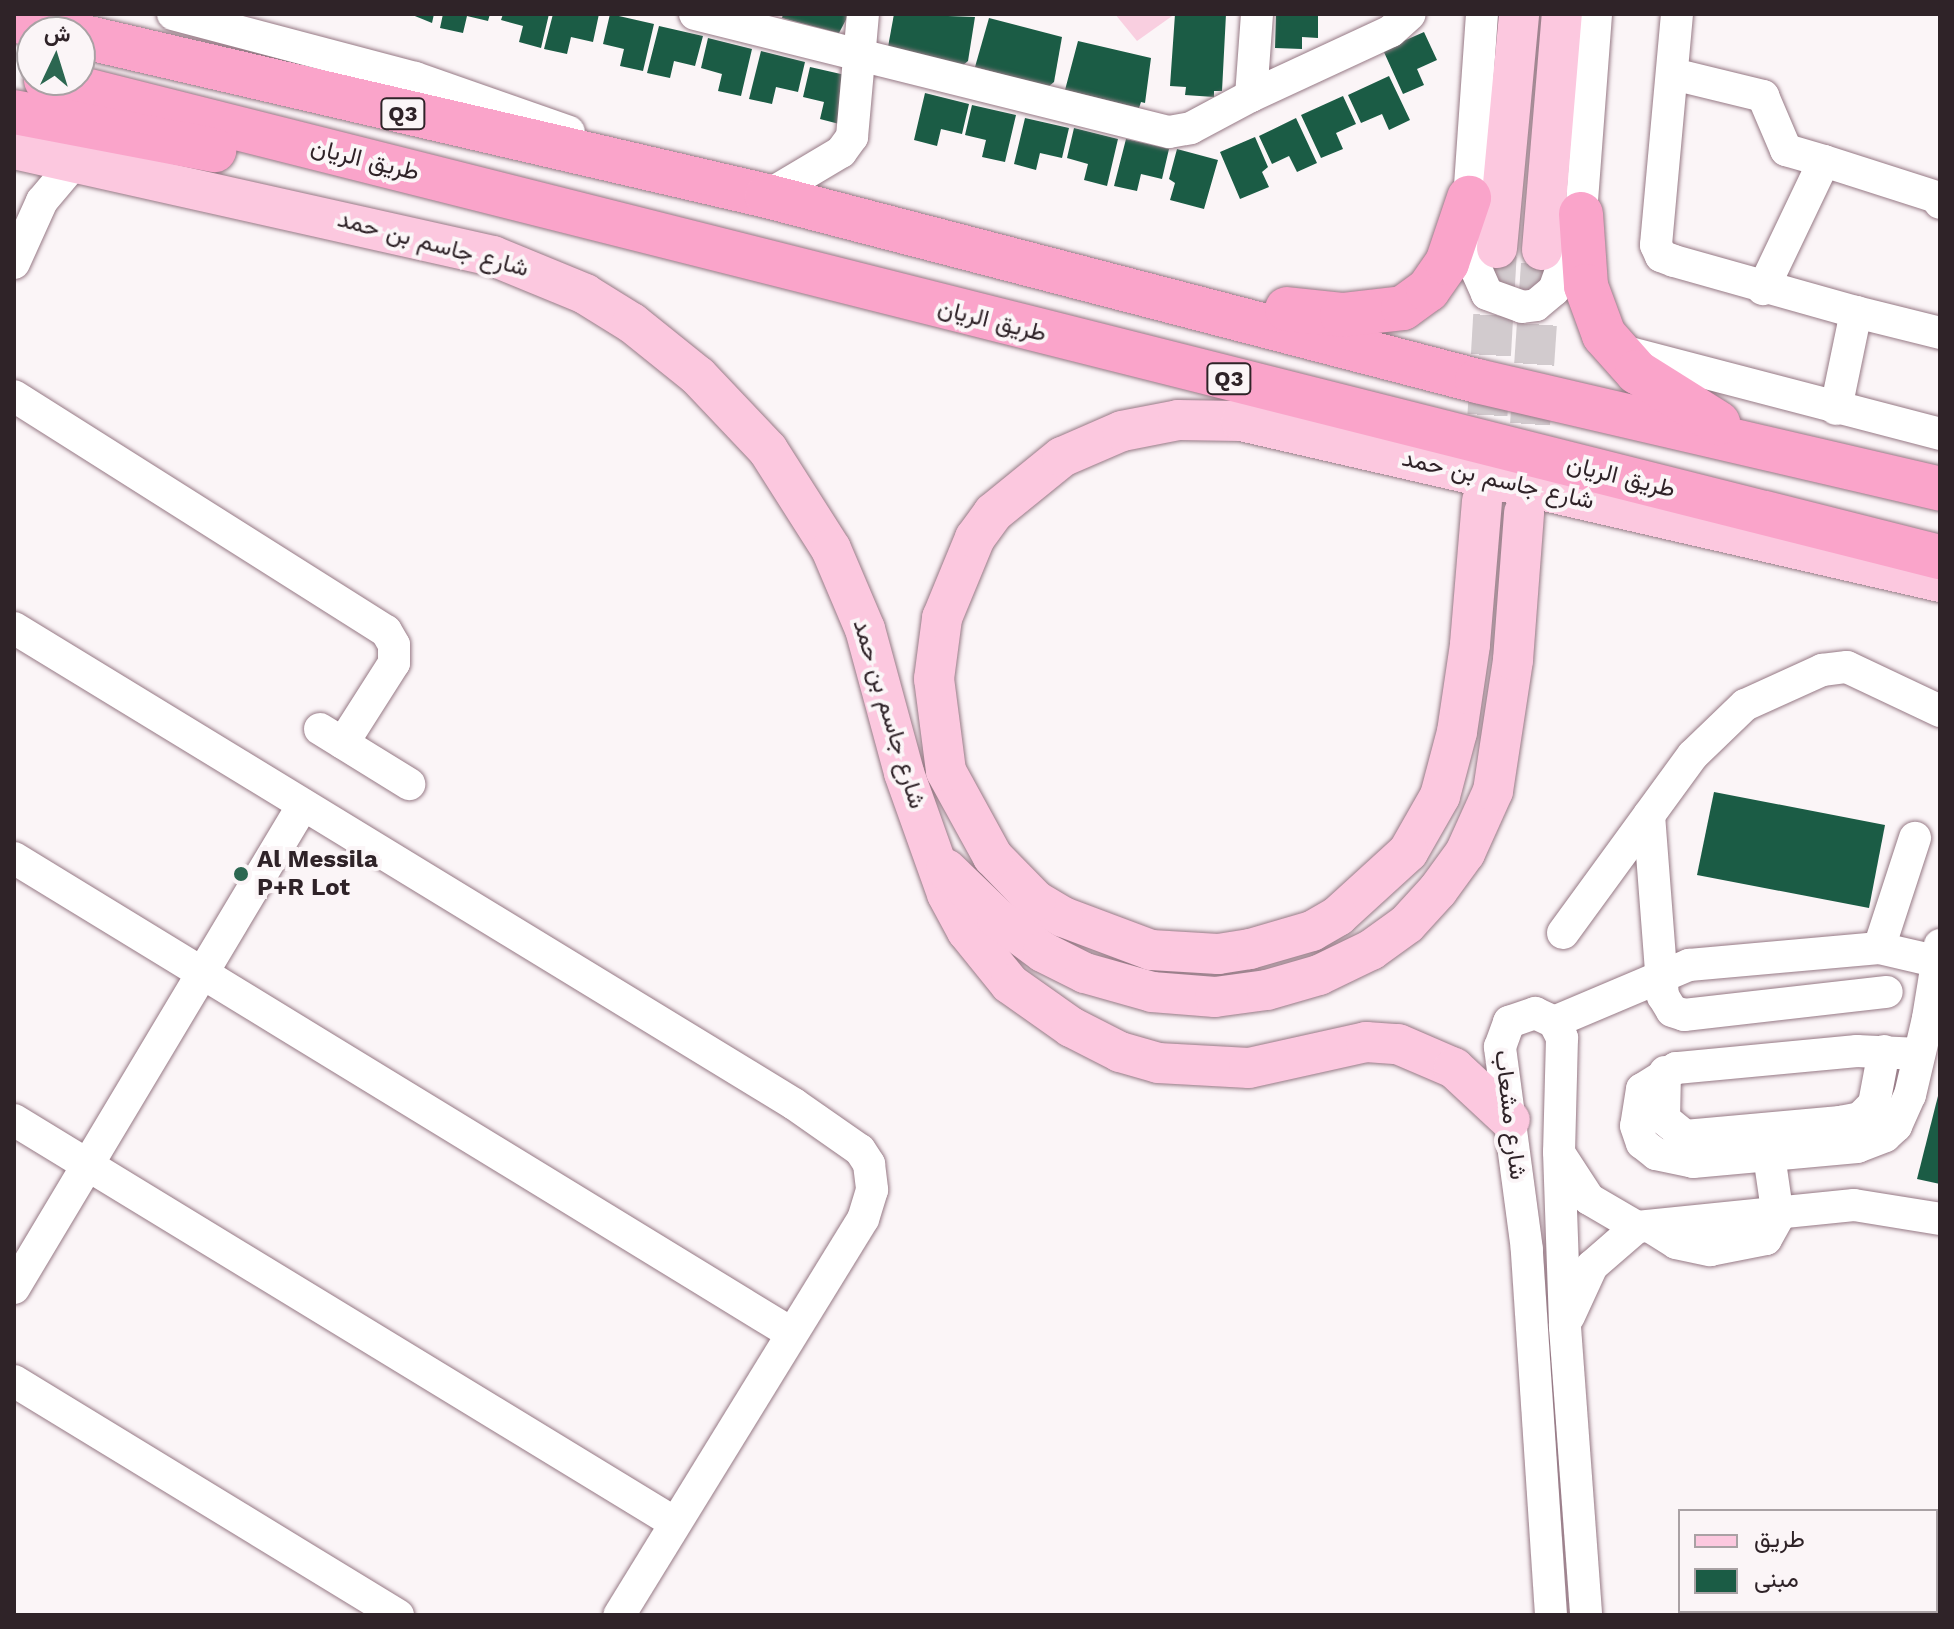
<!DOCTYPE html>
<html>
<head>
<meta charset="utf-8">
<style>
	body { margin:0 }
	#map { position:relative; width:1954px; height:1629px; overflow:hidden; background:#fbf5f7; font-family:"Work Sans",Vazirmatn,sans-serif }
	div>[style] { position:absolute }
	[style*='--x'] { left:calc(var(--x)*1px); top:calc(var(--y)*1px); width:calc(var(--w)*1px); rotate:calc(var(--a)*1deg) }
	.green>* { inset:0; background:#f9cfe0 }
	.building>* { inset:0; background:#1b5c45 }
	.major-tunnel>* { height:40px; margin-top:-20px; transform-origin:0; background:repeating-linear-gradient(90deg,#d2cbce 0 40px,transparent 0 60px) }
	.roads { filter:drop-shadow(0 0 2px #967985) drop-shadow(0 0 2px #967985) }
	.minor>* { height:32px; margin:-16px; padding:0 16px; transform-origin:16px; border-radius:16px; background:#fff }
	.major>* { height:40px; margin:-20px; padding:0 20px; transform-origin:20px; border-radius:20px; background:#fcc8df }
	.highway>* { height:44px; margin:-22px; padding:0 22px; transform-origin:22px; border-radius:22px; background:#faa4ca }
	.dots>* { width:22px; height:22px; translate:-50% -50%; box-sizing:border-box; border:4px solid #fbf5f7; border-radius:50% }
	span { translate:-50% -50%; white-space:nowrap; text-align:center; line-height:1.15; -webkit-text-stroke:8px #fbf5f7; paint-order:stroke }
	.shield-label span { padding:2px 6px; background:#fbf5f7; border:2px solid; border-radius:6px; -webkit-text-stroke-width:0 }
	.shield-label { font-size:22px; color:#2f2328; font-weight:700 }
	.street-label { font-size:24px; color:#2f2328 }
	.poi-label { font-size:24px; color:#2f2328; font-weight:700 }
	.left { translate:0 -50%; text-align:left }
	.frame { position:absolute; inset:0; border:16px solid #2f2328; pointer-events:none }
	.legend { position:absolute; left:1678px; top:1509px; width:260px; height:104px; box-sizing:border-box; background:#fbf5f7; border:2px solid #a9a1a4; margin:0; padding:10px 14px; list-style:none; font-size:24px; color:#2f2328 }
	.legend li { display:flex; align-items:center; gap:16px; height:40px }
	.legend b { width:40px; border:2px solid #a9a1a4 }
	.north { position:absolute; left:16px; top:16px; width:80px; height:80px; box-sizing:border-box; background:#fbf5f7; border:2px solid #a9a1a4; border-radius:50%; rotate:4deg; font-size:22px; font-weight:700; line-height:32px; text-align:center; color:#2f2328 }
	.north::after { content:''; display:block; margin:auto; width:28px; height:36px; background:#2c6751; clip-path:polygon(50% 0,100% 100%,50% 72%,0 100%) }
</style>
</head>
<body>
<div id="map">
	<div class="green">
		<i style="clip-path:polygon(1115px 14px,1175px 14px,1137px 41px)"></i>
	</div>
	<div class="building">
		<i style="clip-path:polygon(410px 14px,434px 14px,432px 23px)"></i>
		<i style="clip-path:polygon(443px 14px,490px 14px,488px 21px,467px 16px,463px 33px,440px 28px)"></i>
		<i style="clip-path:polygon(503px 14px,549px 14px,541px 48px,519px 42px,523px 26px,501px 20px)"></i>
		<i style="clip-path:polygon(553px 14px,599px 14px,593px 42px,571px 37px,567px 54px,544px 49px)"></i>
		<i style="clip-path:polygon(610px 14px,654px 24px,643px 71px,620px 66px,624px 49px,603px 44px)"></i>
		<i style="clip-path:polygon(783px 14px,849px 14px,839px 33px,782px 18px)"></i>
		<i style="clip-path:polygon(894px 14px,975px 17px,968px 61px,962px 66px,888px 47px)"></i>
		<i style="clip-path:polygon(1175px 14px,1226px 14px,1222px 91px,1214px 91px,1214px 97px,1185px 95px,1186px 87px,1170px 86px)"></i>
		<i style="clip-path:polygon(1276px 14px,1318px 14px,1318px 38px,1302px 37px,1302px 49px,1275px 48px)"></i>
		<i style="clip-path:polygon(989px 18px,1062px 37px,1054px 82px,1048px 87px,975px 67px)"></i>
		<i style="clip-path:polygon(659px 26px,703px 36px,695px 66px,674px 61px,670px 78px,647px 73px)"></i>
		<i style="clip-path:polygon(1424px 32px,1437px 60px,1417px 69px,1424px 85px,1403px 94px,1383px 50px)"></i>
		<i style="clip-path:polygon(708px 38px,752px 49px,741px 96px,718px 91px,722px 74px,701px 68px)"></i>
		<i style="clip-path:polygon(1078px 41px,1151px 58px,1145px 103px,1141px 102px,1139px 108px,1065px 90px)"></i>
		<i style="clip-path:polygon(761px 51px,805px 62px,798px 92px,776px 87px,772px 104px,749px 99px)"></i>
		<i style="clip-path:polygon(810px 67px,854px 77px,843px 125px,820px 119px,824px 102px,803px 97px)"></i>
		<i style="clip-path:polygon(1389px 76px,1410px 120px,1389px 130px,1382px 114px,1361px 123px,1348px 95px)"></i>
		<i style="clip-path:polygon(925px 93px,969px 104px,962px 134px,941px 129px,937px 146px,914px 140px)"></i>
		<i style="clip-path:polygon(1343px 96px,1356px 124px,1336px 133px,1343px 149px,1321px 158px,1301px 115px)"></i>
		<i style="clip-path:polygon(972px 105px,1016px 115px,1005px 162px,982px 157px,986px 140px,965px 135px)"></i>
		<i style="clip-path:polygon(1025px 118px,1069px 128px,1062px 158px,1040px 153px,1036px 170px,1014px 164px)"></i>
		<i style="clip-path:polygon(1296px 118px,1317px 163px,1297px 172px,1289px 156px,1272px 164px,1259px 136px)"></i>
		<i style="clip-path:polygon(1074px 128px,1118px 139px,1107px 186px,1084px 180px,1088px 164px,1067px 158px)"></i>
		<i style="clip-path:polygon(1255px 137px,1268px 167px,1262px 172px,1269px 187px,1240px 199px,1220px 152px)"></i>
		<i style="clip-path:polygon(1126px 139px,1169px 149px,1162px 179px,1141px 174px,1137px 191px,1114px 186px)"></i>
		<i style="clip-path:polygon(1177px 149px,1218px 160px,1204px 209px,1170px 200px,1175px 183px,1169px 179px)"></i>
		<i style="clip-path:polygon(1714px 792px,1885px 825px,1869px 908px,1697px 875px)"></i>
		<i style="clip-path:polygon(1939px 1092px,1940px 1092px,1940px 1184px,1917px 1179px)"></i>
	</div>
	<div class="major-tunnel">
		<i style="--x:1484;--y:475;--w:227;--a:-86.7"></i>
		<i style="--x:1526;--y:484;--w:235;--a:-86.1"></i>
	</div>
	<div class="roads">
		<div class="minor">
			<i style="--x:173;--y:14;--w:250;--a:14.8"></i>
			<i style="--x:415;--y:78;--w:163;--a:19.3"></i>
			<i style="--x:695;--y:14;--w:488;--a:14"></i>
			<i style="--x:1169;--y:132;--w:22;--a:-10"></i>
			<i style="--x:1191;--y:128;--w:68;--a:-28.1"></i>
			<i style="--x:1251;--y:96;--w:82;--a:-85.8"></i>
			<i style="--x:1482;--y:14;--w:184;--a:94"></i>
			<i style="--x:1469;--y:198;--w:62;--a:87.2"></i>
			<i style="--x:1472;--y:260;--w:37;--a:66"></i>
			<i style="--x:1487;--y:294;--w:37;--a:20"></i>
			<i style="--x:1522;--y:307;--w:14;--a:-8"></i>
			<i style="--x:1536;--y:305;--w:23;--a:-40"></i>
			<i style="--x:1554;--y:290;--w:81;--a:-70.4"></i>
			<i style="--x:1581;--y:214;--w:201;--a:-85.7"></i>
			<i style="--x:1677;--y:14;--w:232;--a:95.2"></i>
			<i style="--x:1656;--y:245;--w:12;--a:66"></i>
			<i style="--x:1661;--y:256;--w:14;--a:21"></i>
			<i style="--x:1674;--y:261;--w:189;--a:15.7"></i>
			<i style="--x:1856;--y:312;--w:99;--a:101.7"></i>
			<i style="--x:1673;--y:74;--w:93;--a:13.7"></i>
			<i style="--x:1763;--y:96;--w:59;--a:66.9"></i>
			<i style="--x:1786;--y:150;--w:40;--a:16"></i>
			<i style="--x:1824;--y:161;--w:142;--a:115.5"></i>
			<i style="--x:1251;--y:96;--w:154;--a:-24.9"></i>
			<i style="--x:1391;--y:31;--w:25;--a:-42"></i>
			<i style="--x:1824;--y:161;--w:118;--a:17.8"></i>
			<i style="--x:1936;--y:197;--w:7;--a:56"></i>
			<i style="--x:767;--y:196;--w:86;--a:-30.7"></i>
			<i style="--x:841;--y:152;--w:19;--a:-54"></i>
			<i style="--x:852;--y:137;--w:123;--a:-84.9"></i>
			<i style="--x:14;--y:263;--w:68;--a:-65.7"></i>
			<i style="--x:42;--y:201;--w:51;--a:-49.8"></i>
			<i style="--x:1856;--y:312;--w:87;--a:14"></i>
			<i style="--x:1626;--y:352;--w:325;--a:14.6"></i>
			<i style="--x:14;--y:396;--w:440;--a:32.3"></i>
			<i style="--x:386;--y:631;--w:16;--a:60"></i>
			<i style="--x:394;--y:645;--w:18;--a:90"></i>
			<i style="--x:394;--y:663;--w:95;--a:122.5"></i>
			<i style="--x:14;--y:628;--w:914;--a:31.39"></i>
			<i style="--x:794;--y:1104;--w:80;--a:34.9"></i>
			<i style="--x:860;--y:1150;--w:17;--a:57"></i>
			<i style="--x:869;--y:1164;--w:26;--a:83"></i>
			<i style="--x:872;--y:1190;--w:30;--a:107"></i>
			<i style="--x:863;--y:1219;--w:465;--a:121.6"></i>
			<i style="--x:320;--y:729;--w:105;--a:31.7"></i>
			<i style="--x:1649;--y:815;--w:182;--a:85.6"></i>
			<i style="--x:1663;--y:996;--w:17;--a:59"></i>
			<i style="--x:1672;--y:1011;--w:13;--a:18"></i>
			<i style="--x:1684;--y:1015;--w:204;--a:-6.5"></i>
			<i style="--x:14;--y:858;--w:911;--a:31.44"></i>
			<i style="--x:1563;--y:933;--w:220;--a:-53.9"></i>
			<i style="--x:1693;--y:755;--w:72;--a:-43.9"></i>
			<i style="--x:1745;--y:705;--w:85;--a:-24.4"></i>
			<i style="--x:1822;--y:670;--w:25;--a:-7"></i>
			<i style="--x:1847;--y:667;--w:103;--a:25.3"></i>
			<i style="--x:1879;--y:948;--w:116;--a:-71.9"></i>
			<i style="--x:1554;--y:1022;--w:147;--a:-22.9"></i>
			<i style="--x:1689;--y:965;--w:191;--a:-5.1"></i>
			<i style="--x:1879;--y:948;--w:57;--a:13.1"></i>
			<i style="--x:1919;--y:1054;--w:62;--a:-177.2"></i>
			<i style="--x:1857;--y:1051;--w:182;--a:174.6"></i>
			<i style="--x:1676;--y:1068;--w:40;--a:148"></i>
			<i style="--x:1642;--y:1089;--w:37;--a:99"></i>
			<i style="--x:1636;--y:1126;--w:18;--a:71"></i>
			<i style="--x:1642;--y:1143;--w:18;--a:38"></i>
			<i style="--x:1656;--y:1154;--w:38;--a:12"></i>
			<i style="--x:1693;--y:1162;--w:165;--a:-5.2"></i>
			<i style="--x:1857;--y:1147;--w:30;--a:-21"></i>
			<i style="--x:1885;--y:1136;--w:15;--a:-42"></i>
			<i style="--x:1896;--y:1126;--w:34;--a:-66"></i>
			<i style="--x:1910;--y:1095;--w:79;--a:-76.8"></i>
			<i style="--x:1928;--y:1018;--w:74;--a:-80.7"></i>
			<i style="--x:1665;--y:1072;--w:47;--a:91.2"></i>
			<i style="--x:1664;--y:1119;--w:27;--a:39"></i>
			<i style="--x:1685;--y:1136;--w:156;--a:-5.2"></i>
			<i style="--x:1840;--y:1122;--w:20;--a:-11"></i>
			<i style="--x:1860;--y:1118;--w:20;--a:-45"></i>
			<i style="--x:1874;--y:1104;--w:54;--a:-79.3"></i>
			<i style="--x:14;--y:1120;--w:774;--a:31.37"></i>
			<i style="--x:1561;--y:1156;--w:51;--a:56.9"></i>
			<i style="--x:1589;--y:1199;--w:56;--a:30.3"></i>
			<i style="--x:1649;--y:1226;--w:32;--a:32"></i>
			<i style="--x:1676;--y:1243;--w:35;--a:12"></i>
			<i style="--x:1710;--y:1250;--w:57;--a:-11.1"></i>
			<i style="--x:1766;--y:1239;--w:25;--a:-61"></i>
			<i style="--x:1778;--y:1217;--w:63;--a:-98.3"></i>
			<i style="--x:14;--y:1288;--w:563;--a:-59.11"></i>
			<i style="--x:1569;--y:1316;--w:55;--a:-65.3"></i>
			<i style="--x:1592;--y:1266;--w:60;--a:-40.9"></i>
			<i style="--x:1637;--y:1227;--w:218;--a:-5.8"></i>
			<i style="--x:1854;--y:1205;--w:87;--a:9.2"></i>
			<i style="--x:14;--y:1381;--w:450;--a:31.4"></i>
			<i style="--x:1551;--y:1615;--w:366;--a:-93.8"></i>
			<i style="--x:1527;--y:1250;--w:205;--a:-97.6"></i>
			<i style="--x:1500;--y:1047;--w:27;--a:-70"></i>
			<i style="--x:1509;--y:1022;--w:28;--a:-19"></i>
			<i style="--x:1535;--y:1013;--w:21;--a:25"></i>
			<i style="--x:1554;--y:1022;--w:18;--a:63"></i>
			<i style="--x:1562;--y:1038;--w:114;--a:91.5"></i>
			<i style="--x:1559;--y:1152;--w:175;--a:88"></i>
			<i style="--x:1565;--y:1327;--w:289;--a:85.8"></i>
		</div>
		<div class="major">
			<i style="--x:14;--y:149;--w:491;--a:12.6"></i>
			<i style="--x:493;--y:256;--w:100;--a:22.4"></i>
			<i style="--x:585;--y:294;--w:55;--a:31.7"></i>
			<i style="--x:632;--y:323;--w:85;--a:38.8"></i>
			<i style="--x:698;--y:376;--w:102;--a:46.6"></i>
			<i style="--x:768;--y:450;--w:117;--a:57.5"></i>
			<i style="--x:831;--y:549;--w:87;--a:67"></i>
			<i style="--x:865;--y:629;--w:149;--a:74.8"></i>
			<i style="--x:904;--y:773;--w:128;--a:70.4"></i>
			<i style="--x:947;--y:894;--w:42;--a:61.6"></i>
			<i style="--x:967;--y:931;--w:68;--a:50.9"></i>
			<i style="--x:1010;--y:984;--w:75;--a:35.2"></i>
			<i style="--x:1071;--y:1027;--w:55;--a:27"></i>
			<i style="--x:1120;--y:1052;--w:40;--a:16"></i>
			<i style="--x:1158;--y:1063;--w:91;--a:3.1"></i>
			<i style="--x:1249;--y:1068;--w:120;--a:-12.5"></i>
			<i style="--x:1366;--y:1042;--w:32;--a:4"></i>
			<i style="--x:1398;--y:1044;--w:61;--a:23.2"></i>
			<i style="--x:1454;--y:1068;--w:76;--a:42.9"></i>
			<i style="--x:1497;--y:248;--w:235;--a:-84.6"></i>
			<i style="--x:1542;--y:250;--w:237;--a:-85.2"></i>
			<i style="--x:1482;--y:501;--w:144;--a:94.8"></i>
			<i style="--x:1470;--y:645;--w:88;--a:98.5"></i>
			<i style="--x:1457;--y:732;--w:66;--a:104.9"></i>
			<i style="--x:1440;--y:796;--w:64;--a:119.7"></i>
			<i style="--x:1408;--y:852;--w:95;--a:137.6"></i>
			<i style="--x:1338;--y:916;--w:30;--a:150"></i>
			<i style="--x:1312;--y:931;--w:65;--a:163.8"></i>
			<i style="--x:1250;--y:949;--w:32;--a:171"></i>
			<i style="--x:1218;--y:954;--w:67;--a:-176.6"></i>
			<i style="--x:1151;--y:950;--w:94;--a:-159.4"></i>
			<i style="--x:1063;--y:917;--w:31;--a:-149"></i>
			<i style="--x:1036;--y:901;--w:62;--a:-134.3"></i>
			<i style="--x:993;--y:857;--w:98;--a:-118.7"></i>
			<i style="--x:946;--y:771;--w:93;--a:-97.4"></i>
			<i style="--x:934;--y:679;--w:62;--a:-82.5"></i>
			<i style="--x:942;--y:618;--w:87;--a:-67.6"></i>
			<i style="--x:975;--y:538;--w:31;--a:-54"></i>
			<i style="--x:993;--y:513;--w:89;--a:-39.1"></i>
			<i style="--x:1062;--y:457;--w:65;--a:-23.4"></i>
			<i style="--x:1122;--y:431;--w:57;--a:-11.1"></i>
			<i style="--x:1178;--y:420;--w:63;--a:0.9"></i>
			<i style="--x:1241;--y:421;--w:717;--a:12.97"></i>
			<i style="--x:946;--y:869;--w:71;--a:43.9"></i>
			<i style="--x:997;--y:918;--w:57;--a:36.5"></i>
			<i style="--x:1043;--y:952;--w:47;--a:26.6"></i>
			<i style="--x:1085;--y:973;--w:70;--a:15.8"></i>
			<i style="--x:1152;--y:992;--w:63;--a:4.5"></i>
			<i style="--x:1215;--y:997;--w:52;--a:-7.7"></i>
			<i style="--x:1267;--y:990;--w:54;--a:-16.1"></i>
			<i style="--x:1319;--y:975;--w:58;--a:-25.7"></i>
			<i style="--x:1371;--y:950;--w:44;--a:-35.8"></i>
			<i style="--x:1407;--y:924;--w:46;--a:-47.6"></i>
			<i style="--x:1438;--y:890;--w:46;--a:-53.9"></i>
			<i style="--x:1465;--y:853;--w:68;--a:-65.7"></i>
			<i style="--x:1493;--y:791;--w:133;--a:-81.3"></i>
			<i style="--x:1513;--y:660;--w:148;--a:-85.7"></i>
		</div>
		<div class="highway">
			<i style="--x:14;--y:20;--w:49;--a:14"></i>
			<i style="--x:80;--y:36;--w:705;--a:13.11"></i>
			<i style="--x:767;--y:196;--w:734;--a:14.6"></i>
			<i style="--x:1477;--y:381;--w:475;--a:13.1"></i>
			<i style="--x:46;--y:80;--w:1953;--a:14.14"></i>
			<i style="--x:14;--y:112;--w:204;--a:10.8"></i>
			<i style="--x:1581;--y:214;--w:72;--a:86"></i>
			<i style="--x:1586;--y:286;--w:52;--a:69.8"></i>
			<i style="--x:1604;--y:335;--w:50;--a:48.3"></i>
			<i style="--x:1637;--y:372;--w:96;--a:32.2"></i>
			<i style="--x:1287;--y:309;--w:55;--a:6.2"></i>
			<i style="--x:1342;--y:315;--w:61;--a:-6.5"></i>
			<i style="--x:1403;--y:308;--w:31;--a:-36"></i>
			<i style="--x:1428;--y:290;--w:33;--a:-55"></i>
			<i style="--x:1447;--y:263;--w:69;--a:-71.3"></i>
		</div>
	</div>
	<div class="dots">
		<i style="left:241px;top:874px;background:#2c6751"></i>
	</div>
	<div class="shield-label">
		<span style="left:403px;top:114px">Q3</span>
		<span style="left:1229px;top:379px">Q3</span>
	</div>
	<div class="street-label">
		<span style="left:365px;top:160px;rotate:14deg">طريق الريان</span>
		<span style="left:433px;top:244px;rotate:15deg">شارع جاسم بن حمد</span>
		<span style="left:992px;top:321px;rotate:14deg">طريق الريان</span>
		<span style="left:1621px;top:477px;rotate:14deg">طريق الريان</span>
		<span style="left:1498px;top:480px;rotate:13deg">شارع جاسم بن حمد</span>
		<span style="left:889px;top:714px;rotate:73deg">شارع جاسم بن حمد</span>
		<span style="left:1510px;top:1115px;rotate:83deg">شارع مشعاب</span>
	</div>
	<div class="poi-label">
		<span class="left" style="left:257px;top:874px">Al Messila<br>P+R Lot</span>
	</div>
	<div class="frame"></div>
	<ul class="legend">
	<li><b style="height:10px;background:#fcc8df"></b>طريق</li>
	<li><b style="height:22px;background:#1b5c45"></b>مبنى</li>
	</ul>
	<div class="north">ش</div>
</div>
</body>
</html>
